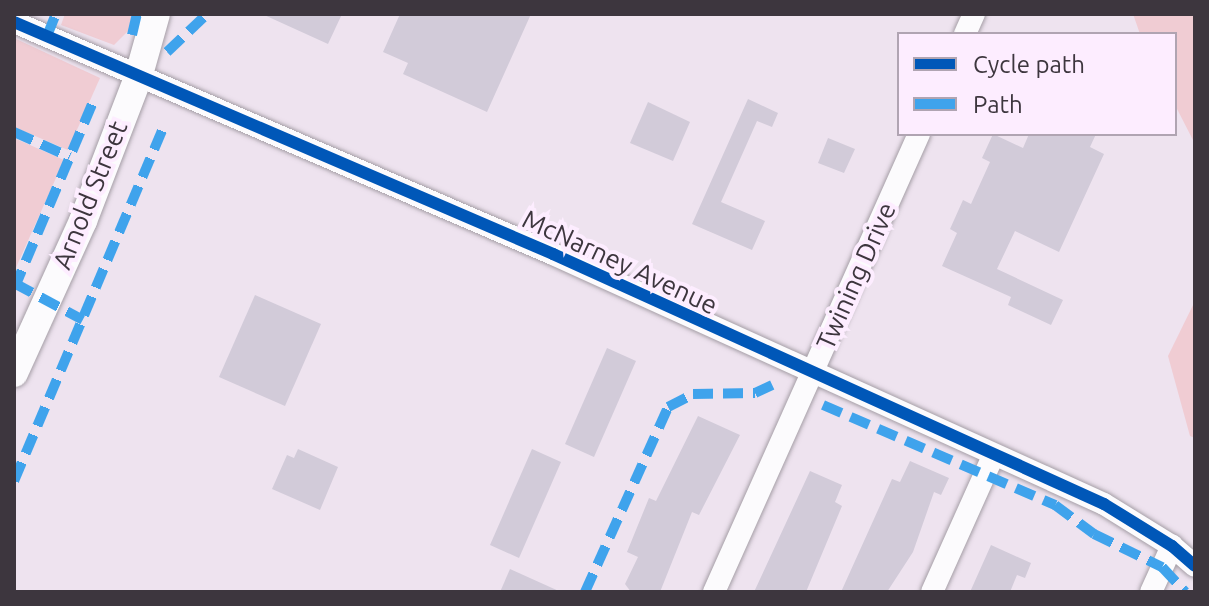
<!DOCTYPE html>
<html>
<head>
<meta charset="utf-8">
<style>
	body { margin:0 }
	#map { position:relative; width:1209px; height:606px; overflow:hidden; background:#eee3ef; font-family:Ubuntu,sans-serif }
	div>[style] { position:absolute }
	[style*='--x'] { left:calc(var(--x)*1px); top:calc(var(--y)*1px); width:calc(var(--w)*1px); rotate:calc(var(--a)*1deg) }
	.green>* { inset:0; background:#f0ccd3 }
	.building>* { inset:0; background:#d2cbd9 }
	.roads { filter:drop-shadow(0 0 2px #a59ea6) drop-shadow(0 0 2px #a59ea6) }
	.minor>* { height:22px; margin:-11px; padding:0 11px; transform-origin:11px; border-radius:11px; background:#fcfbfd }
	.major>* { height:28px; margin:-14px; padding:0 14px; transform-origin:14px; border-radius:14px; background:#fcfbfd }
	.quiet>* { height:10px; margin-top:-5px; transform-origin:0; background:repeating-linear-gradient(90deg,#3fa3ec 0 20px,transparent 0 30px) }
	.cycleway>* { height:12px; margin:-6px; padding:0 6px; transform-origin:6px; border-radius:6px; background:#0057b8 }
	span { translate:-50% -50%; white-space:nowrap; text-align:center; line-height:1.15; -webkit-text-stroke:8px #fdedff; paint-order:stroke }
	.street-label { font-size:26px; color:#3d363e }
	.frame { position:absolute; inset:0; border:16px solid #3d363e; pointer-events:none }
	.legend { position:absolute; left:897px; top:32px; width:280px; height:104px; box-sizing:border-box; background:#fdedff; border:2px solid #b0a4b2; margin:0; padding:10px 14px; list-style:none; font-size:24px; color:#3d363e }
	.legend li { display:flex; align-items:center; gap:16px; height:40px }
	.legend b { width:40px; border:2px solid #b0a4b2 }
</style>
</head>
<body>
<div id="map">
	<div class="green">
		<i style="clip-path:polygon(65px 14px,134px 14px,129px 30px,114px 45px,61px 25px)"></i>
		<i style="clip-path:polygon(1133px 14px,1195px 14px,1195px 144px,1175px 105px,1175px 34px,1140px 34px)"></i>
		<i style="clip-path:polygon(14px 38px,100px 78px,68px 150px,14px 127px)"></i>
		<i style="clip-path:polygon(14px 138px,64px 160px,14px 272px)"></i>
		<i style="clip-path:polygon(1195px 301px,1195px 438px,1190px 436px,1168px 356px)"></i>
	</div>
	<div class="building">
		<i style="clip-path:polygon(262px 14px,342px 14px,328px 44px)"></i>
		<i style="clip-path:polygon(400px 14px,531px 14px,487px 112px,403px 74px,408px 63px,383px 52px)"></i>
		<i style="clip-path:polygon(748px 99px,778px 113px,772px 127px,757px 121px,721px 202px,765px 221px,752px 250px,692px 224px)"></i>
		<i style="clip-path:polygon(648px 102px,690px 122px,673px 161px,630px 143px)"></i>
		<i style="clip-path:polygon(993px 134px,1023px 148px,1029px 134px,1096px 134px,1090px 147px,1104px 154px,1059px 252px,1015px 231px,997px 269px,1063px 300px,1051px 325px,1008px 305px,1011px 297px,942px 266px,957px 233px,950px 229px,963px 200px,971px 204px,990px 162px,982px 158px)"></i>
		<i style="clip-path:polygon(828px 138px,855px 149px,844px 173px,818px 163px)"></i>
		<i style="clip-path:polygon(255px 295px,321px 324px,285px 406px,219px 377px)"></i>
		<i style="clip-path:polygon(607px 348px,636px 361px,594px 457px,565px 444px)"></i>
		<i style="clip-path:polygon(698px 416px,740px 435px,699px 515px,692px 512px,660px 592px,631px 592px,625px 584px,638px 557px,627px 552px,649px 498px,656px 501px)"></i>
		<i style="clip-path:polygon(298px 449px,338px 467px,320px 510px,272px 489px,287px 455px,294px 458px)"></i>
		<i style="clip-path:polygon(532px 449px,561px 462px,519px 558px,490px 545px)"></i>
		<i style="clip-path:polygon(910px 461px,949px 478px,941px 495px,934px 492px,913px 552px,887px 592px,841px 592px,892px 479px,900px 482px)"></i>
		<i style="clip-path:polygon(810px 471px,842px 485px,835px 502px,842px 506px,806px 592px,754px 592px)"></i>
		<i style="clip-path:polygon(991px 545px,1031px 563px,1025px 578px,1017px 575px,1010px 592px,970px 592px)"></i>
		<i style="clip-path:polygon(510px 569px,561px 592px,500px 592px)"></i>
	</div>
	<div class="roads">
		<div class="minor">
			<i style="--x:14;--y:22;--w:587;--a:23.29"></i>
			<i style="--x:553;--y:254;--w:605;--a:24.4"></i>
			<i style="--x:1104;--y:504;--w:80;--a:31.7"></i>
			<i style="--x:1172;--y:546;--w:30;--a:41"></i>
			<i style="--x:965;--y:34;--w:22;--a:-66"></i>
			<i style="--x:714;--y:592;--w:502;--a:-65.89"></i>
			<i style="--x:932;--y:592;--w:149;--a:-65.8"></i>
			<i style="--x:1151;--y:592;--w:51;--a:-65.5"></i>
		</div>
		<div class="major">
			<i style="--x:14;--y:373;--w:167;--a:-65.6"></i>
			<i style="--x:83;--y:221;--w:153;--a:-69"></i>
			<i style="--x:138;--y:78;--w:66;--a:-74.3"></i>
		</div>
	</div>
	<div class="quiet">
		<i style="--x:132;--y:35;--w:22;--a:-77"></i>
		<i style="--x:47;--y:36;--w:24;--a:-68"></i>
		<i style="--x:167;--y:52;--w:55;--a:-43.5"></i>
		<i style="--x:14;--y:132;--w:61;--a:24.1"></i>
		<i style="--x:14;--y:283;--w:78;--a:28.2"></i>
		<i style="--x:14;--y:289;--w:203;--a:-67.1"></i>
		<i style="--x:823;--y:405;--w:253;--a:23.3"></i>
		<i style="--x:1055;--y:505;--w:49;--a:36.6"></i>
		<i style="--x:1094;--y:534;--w:76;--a:25.9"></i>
		<i style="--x:1162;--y:567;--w:34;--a:47"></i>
		<i style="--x:14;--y:481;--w:382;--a:-67.1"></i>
		<i style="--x:585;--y:592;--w:203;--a:-65.8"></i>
		<i style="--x:668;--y:407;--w:28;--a:-27"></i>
		<i style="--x:693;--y:394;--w:62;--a:-0.9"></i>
		<i style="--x:755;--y:393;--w:19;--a:-25"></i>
	</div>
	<div class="cycleway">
		<i style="--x:14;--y:22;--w:587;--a:23.29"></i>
		<i style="--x:553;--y:254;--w:605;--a:24.4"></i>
		<i style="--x:1104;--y:504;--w:80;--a:31.7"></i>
		<i style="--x:1172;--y:546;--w:30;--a:41"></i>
	</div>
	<div class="street-label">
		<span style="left:90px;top:195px;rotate:-68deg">Arnold Street</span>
		<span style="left:620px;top:262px;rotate:25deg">McNarney Avenue</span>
		<span style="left:856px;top:276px;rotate:-66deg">Twining Drive</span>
	</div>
	<div class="frame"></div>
	<ul class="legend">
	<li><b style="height:10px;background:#0057b8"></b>Cycle path</li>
	<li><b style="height:10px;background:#3fa3ec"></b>Path</li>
	</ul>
</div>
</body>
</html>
